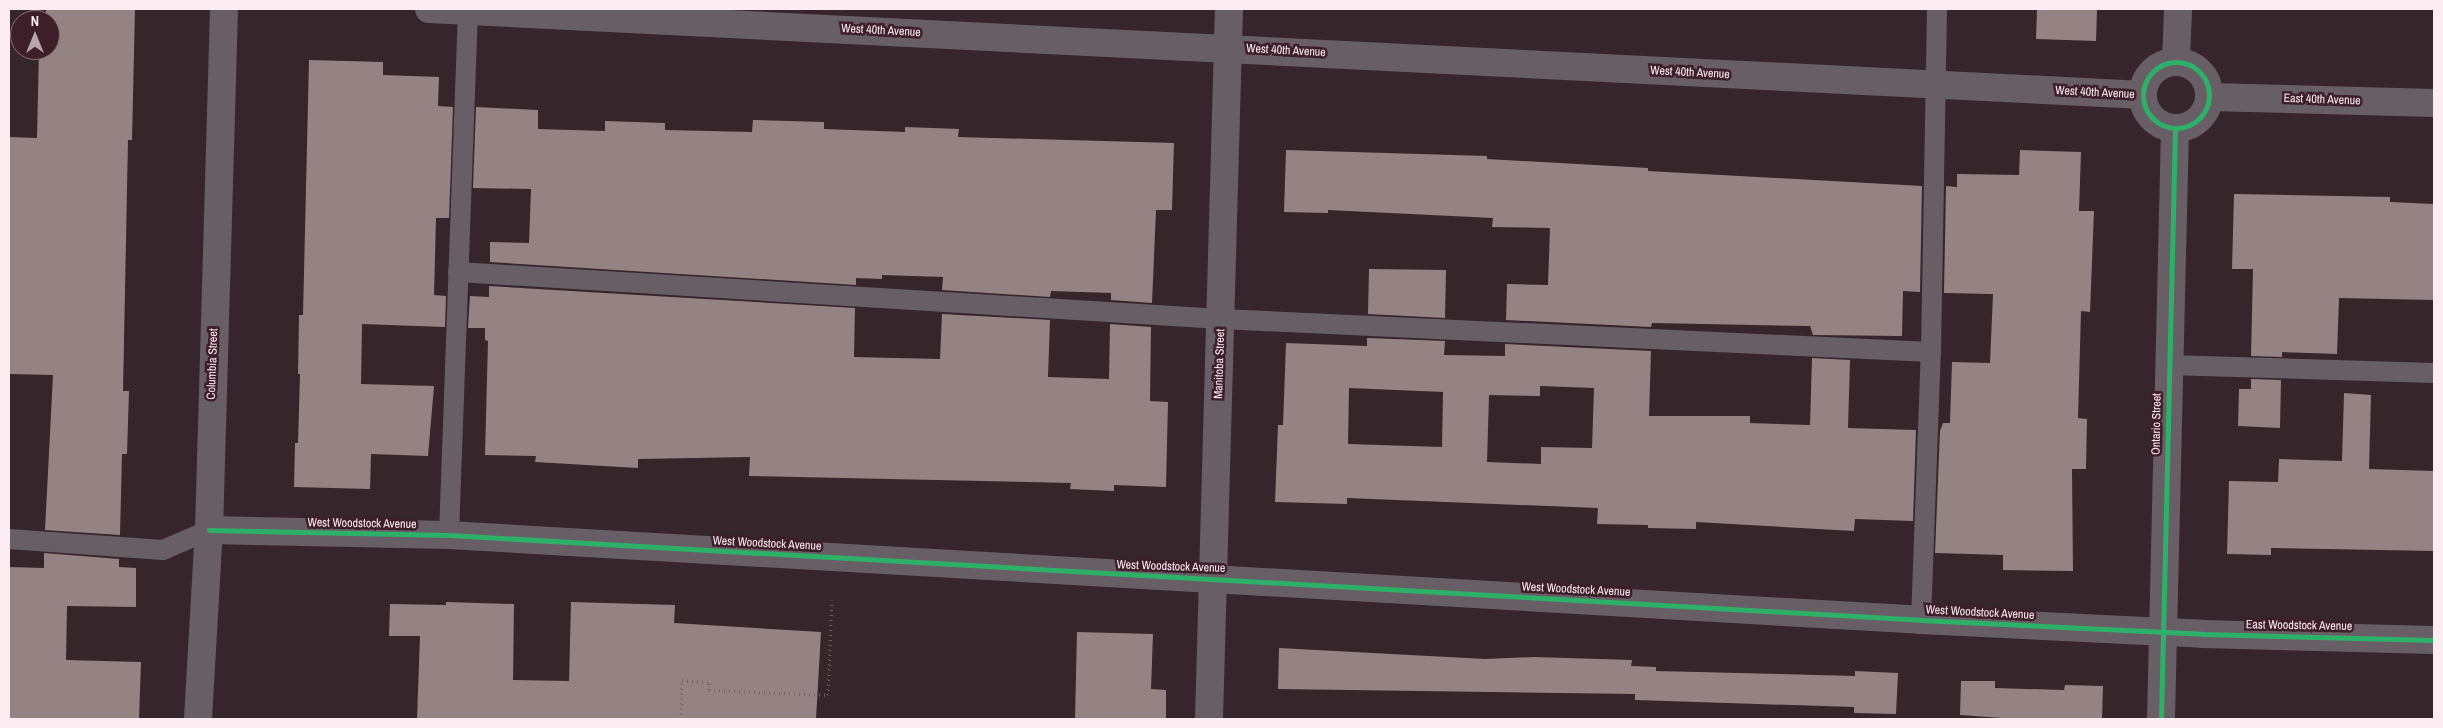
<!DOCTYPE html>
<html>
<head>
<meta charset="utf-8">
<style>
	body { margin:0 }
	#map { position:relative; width:2443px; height:728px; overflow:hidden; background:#36262b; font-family:"Archivo Narrow",sans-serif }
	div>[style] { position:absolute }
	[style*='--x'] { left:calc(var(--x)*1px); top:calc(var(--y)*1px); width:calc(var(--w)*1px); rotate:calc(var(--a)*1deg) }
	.building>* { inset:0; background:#958383 }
	.path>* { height:3px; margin-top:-1.5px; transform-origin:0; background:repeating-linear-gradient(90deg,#6c6268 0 1px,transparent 0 5px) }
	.service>* { height:20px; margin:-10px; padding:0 10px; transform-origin:10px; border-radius:10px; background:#685e66 }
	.minor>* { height:28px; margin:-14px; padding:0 14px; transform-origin:14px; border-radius:14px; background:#685e66 }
	.minor>.ring { margin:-14px; padding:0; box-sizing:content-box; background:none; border:28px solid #685e66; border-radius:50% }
	.cycleway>* { height:5px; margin:-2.5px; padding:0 2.5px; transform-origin:2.5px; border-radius:2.5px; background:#2db169 }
	.cycleway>.ring { margin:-2.5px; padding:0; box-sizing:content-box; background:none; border:5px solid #2db169; border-radius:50% }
	span { translate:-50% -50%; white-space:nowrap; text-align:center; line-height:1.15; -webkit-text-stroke:5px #3d1f29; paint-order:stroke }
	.street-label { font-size:12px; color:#fdecf1 }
	.frame { position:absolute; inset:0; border:10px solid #fdecf1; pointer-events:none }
	.north { position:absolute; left:10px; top:10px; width:50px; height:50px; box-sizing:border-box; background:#3d1f29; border:1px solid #8a7179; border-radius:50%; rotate:0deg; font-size:14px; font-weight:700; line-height:20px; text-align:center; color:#fdecf1 }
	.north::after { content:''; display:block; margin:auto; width:18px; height:22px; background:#b7a7ac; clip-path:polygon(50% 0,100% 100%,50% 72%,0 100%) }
</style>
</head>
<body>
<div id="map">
	<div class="building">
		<i style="clip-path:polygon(46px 9px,135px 9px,132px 140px,128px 140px,123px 391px,129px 391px,127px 454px,122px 454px,120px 535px,45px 530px,53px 375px,9px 374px,9px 137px,37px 138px,39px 50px,50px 50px,50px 20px,45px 20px)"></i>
		<i style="clip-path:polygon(2037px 9px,2097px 9px,2096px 41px,2036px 39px)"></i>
		<i style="clip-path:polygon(309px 60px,383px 62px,383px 75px,439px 77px,438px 106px,453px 107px,449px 218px,436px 218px,434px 295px,446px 296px,445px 327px,362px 324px,361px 384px,434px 386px,428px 456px,371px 454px,370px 489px,294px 487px,295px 443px,298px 443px,300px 374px,298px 374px,299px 315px,303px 315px)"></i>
		<i style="clip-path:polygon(476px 107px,538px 110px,538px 129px,605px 131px,605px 121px,665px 123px,665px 130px,752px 132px,753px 120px,824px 122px,824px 129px,905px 132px,905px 127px,959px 129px,958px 137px,1174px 143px,1172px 210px,1156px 210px,1152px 303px,1111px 300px,1111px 293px,1051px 291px,1050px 297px,942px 290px,943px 277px,882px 275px,882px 279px,856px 278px,856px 285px,490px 262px,490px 242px,529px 243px,531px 189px,473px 188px)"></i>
		<i style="clip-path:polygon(1286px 150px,1487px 156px,1487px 159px,1648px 168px,1648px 171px,1922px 186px,1920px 292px,1903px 291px,1902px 336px,1813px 335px,1810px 326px,1652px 323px,1651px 327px,1506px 320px,1507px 284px,1548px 285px,1550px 228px,1492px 227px,1493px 218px,1328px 210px,1328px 213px,1284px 212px)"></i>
		<i style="clip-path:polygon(2020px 150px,2081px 152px,2079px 211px,2094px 211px,2090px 312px,2081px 311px,2078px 418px,2087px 419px,2086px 469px,2072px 469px,2073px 571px,2003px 570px,2003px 555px,1935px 553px,1940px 431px,1943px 423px,1950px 423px,1952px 362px,1990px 363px,1993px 294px,1944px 293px,1946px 186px,1957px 187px,1957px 174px,2019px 175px)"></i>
		<i style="clip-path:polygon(2234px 194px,2390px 197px,2390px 202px,2434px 204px,2434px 300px,2339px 298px,2337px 354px,2282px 352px,2282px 357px,2251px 356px,2253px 269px,2232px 269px)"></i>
		<i style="clip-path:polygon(1369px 269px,1446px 270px,1445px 318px,1368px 314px)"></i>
		<i style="clip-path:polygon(489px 286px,855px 308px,854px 357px,940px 359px,942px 314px,1050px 320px,1048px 377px,1109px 379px,1110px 324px,1151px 327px,1150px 401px,1168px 402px,1166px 487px,1114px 485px,1114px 491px,1070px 489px,1071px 483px,749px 476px,750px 457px,638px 459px,638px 468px,535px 462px,536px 456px,485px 455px,488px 341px,485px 340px,485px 328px,468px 328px,470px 296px,489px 297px)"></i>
		<i style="clip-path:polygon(evenodd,1367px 338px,1445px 341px,1444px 355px,1505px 356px,1505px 344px,1651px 351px,1649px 416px,1750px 416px,1750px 423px,1810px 425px,1812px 358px,1850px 360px,1848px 428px,1916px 430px,1913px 521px,1855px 519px,1854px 531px,1696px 522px,1696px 529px,1648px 528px,1648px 525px,1597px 524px,1598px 508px,1347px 498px,1347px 504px,1275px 502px,1278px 425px,1283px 425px,1286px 343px,1367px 346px,1367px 338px,1540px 386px,1594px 388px,1592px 448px,1541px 447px,1541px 464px,1487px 462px,1489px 395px,1540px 396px,1540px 386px,1367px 338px,1349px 388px,1443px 392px,1442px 447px,1348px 444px,1349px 388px)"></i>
		<i style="clip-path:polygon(2251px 379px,2281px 380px,2280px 428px,2238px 426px,2239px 389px,2251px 389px)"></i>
		<i style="clip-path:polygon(2344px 393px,2371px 395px,2369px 469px,2434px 471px,2434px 551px,2271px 548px,2271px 555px,2227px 554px,2229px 481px,2278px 482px,2279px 459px,2342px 461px)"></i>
		<i style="clip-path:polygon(44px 553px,119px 559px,119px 567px,136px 568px,136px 607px,67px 606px,66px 660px,141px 662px,139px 719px,9px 719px,9px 567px,44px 568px)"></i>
		<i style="clip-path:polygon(446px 602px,514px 604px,513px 680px,569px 681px,571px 602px,675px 605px,674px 623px,821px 632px,816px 719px,417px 719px,420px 636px,389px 636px,390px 604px,446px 605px)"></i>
		<i style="clip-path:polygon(1077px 632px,1153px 634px,1151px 689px,1166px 690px,1166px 719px,1075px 719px)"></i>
		<i style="clip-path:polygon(1279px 648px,1485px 659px,1534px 657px,1632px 660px,1631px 666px,1656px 667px,1656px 671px,1855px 676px,1855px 671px,1898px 673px,1896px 714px,1854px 713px,1854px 707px,1635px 700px,1635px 694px,1278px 689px)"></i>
		<i style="clip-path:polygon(1961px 681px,1995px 681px,1995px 688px,2064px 690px,2065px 685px,2103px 686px,2102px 719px,2016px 719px,1960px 715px)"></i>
	</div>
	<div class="path">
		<i style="--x:681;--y:719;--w:39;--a:-89"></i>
		<i style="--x:682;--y:680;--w:27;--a:6"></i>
		<i style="--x:709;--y:683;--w:7;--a:90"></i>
		<i style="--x:709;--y:690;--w:119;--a:2.4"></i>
		<i style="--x:828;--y:695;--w:95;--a:-87.6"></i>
	</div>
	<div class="service">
		<i style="--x:458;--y:272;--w:764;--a:3.52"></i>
		<i style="--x:1221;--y:319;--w:711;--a:2.66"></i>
		<i style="--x:2168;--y:365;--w:266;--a:1.7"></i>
		<i style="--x:449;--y:535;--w:526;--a:-87.93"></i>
		<i style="--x:9;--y:539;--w:154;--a:4.1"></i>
		<i style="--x:163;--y:550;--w:50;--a:-23.5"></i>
		<i style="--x:1921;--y:620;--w:268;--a:-87.9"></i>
		<i style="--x:1931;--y:352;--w:343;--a:-89"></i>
	</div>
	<div class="minor">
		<i style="--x:429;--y:9;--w:1716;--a:2.87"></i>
		<i style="--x:2176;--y:62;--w:53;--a:-87.8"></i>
		<i class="ring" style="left:2143px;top:62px;width:38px;height:38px"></i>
		<i style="--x:2209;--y:97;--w:225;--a:1.5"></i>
		<i style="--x:209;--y:530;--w:240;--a:1.2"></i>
		<i style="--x:449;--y:535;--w:1474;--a:3.3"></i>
		<i style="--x:1921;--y:620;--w:282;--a:2.8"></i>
		<i style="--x:2203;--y:634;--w:231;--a:1.5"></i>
		<i style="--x:198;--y:719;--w:189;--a:-86.7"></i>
		<i style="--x:209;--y:530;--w:521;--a:-88.35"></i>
		<i style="--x:1209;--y:719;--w:710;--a:-88.39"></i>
		<i style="--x:2161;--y:719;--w:591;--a:-88.64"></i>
	</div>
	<div class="cycleway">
		<i class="ring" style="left:2143px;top:62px;width:61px;height:61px"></i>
		<i style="--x:209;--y:530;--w:240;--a:1.2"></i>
		<i style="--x:449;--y:535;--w:1474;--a:3.3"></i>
		<i style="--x:1921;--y:620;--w:282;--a:2.8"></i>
		<i style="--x:2203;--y:634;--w:231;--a:1.5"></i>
		<i style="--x:2161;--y:719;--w:591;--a:-88.64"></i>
	</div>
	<div class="street-label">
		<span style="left:881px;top:31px;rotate:3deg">West 40th Avenue</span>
		<span style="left:1286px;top:51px;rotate:3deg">West 40th Avenue</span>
		<span style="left:1690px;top:73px;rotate:3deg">West 40th Avenue</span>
		<span style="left:2095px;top:93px;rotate:3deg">West 40th Avenue</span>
		<span style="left:2322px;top:100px;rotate:2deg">East 40th Avenue</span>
		<span style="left:213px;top:364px;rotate:-88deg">Columbia Street</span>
		<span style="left:1220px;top:364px;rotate:-88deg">Manitoba Street</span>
		<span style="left:2157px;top:424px;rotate:-89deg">Ontario Street</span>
		<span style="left:362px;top:524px;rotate:1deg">West Woodstock Avenue</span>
		<span style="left:767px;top:544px;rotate:3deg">West Woodstock Avenue</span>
		<span style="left:1171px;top:567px;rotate:2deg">West Woodstock Avenue</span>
		<span style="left:1576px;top:590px;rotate:3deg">West Woodstock Avenue</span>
		<span style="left:1980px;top:613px;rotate:3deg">West Woodstock Avenue</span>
		<span style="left:2299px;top:626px;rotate:1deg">East Woodstock Avenue</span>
	</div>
	<div class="frame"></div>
	<div class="north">N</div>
</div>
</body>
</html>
